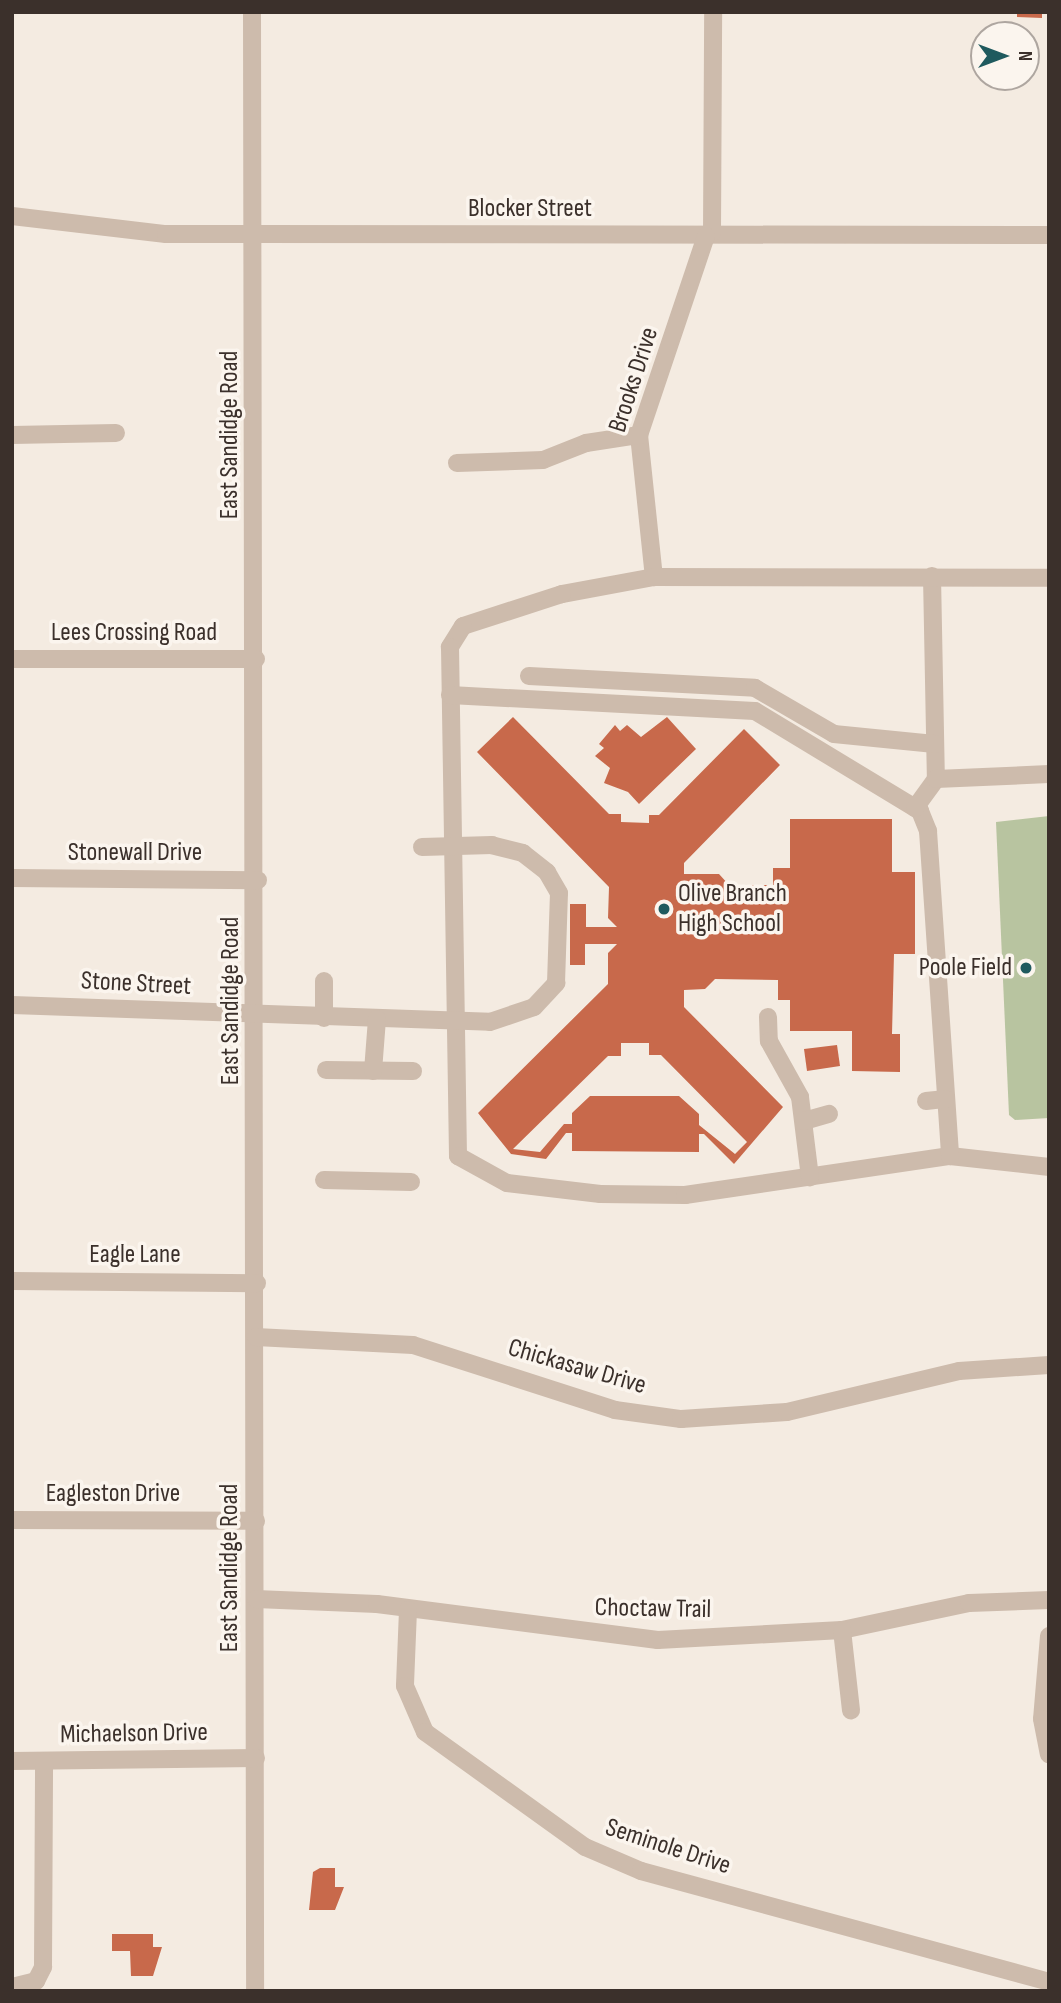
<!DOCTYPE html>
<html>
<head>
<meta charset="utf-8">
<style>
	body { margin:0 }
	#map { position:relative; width:1061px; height:2003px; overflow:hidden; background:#f4ebe1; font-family:"Sofia Sans Condensed",sans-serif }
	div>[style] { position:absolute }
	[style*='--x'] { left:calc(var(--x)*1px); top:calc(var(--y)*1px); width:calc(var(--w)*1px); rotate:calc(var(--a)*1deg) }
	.green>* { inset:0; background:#b8c4a0 }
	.building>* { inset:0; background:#c8694b }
	.minor>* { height:18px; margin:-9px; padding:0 9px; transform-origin:9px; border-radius:9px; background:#cdbbac }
	.dots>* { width:19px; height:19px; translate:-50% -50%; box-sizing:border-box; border:4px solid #fbf5ee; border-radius:50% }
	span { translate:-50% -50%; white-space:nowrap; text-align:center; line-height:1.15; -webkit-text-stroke:7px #fbf5ee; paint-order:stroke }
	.street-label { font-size:26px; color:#3b302b }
	.poi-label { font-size:26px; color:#3b302b }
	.left { translate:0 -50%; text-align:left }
	.right { translate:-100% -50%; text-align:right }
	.frame { position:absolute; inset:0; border:14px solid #3b302b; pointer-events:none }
	.north { position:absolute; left:970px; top:21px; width:70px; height:70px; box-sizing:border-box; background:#fbf5ee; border:2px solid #aea6a0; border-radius:50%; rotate:90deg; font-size:19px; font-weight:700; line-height:28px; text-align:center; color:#3b302b }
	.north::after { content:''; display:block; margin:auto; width:24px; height:32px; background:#1f5a5e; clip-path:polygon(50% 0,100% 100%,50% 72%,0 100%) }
</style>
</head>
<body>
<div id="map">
	<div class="green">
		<i style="clip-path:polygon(1049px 816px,1049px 1118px,1015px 1120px,1009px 1115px,996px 822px)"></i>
	</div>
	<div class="building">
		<i style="clip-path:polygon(1017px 12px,1042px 12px,1042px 18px,1017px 17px)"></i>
		<i style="clip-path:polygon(evenodd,513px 717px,609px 814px,621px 814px,621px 822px,649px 823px,649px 815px,659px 815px,744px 729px,780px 765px,684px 863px,684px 874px,719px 874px,729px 885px,773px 885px,773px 868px,790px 868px,790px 819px,892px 819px,892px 872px,915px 872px,915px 954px,894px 954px,892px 1034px,900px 1034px,900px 1072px,852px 1071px,852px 1031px,790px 1031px,790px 1000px,778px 1000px,778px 980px,715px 979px,705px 989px,684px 990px,684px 1007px,783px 1107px,734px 1164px,704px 1134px,699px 1134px,699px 1152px,572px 1151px,572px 1133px,566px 1133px,546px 1159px,511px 1154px,478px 1113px,608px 984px,608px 953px,617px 944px,585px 944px,585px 965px,570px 965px,570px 904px,586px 904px,586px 927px,617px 927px,608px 918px,609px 887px,477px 752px,513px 717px,621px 1043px,649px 1043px,649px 1055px,661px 1055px,747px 1142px,735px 1154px,699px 1125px,699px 1114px,679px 1096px,590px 1096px,572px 1113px,572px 1124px,564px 1124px,540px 1152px,513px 1149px,608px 1056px,621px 1056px,621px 1043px)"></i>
		<i style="clip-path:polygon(667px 717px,696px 749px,639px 804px,628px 792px,604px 783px,610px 768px,595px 756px,604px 748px,599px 744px,615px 725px,620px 731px,627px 725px,641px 737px)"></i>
		<i style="clip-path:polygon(837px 1045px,840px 1066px,807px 1071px,804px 1049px)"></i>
		<i style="clip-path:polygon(320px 1868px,335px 1868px,335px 1887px,344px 1887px,335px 1910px,309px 1910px,313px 1872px)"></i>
		<i style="clip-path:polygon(112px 1934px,153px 1934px,153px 1947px,162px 1947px,153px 1976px,131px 1976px,130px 1951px,112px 1951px)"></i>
	</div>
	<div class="minor">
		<i style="--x:252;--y:12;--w:1979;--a:89.91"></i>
		<i style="--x:12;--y:216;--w:155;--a:6.7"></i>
		<i style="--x:166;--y:234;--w:883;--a:0.06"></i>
		<i style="--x:712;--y:233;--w:221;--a:-89.7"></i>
		<i style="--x:706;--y:236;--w:210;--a:108.6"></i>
		<i style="--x:639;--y:435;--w:143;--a:84"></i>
		<i style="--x:654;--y:577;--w:94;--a:169.5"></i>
		<i style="--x:562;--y:594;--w:104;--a:162.1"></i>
		<i style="--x:463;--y:626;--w:25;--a:122"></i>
		<i style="--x:450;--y:647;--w:509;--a:89.1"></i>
		<i style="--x:458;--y:1156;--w:56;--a:28.9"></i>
		<i style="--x:507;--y:1183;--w:94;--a:6.7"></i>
		<i style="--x:600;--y:1194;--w:85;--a:0.7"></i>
		<i style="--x:685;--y:1195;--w:268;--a:-8.4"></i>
		<i style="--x:950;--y:1156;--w:100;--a:6.3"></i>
		<i style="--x:12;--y:435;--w:104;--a:-1.1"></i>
		<i style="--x:457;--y:463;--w:86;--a:-2"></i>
		<i style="--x:543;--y:460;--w:46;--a:-21.6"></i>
		<i style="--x:586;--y:443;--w:54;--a:-8.6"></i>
		<i style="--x:932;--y:576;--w:203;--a:88.9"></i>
		<i style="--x:654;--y:577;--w:395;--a:0.1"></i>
		<i style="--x:12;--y:659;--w:244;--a:0"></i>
		<i style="--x:529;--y:676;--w:226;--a:3"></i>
		<i style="--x:755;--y:688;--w:91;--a:30.2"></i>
		<i style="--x:834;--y:734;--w:101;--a:5.7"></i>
		<i style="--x:450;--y:695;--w:305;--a:3"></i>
		<i style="--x:755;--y:711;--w:193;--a:31.2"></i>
		<i style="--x:920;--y:811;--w:22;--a:68"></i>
		<i style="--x:928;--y:831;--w:326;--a:86.1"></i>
		<i style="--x:915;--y:808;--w:36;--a:-54"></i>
		<i style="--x:936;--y:779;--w:113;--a:-2.5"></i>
		<i style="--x:12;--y:878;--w:246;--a:0.5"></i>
		<i style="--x:12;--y:1005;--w:478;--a:2"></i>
		<i style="--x:490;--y:1022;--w:46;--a:-18.8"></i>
		<i style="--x:534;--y:1007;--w:33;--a:-47"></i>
		<i style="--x:556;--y:983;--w:90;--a:-88.1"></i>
		<i style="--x:559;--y:893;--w:24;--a:-120"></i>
		<i style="--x:547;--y:872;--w:31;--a:-142"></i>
		<i style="--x:523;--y:853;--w:32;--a:-166"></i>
		<i style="--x:492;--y:845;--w:70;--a:178.4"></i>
		<i style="--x:768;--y:1017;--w:24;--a:88"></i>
		<i style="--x:769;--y:1041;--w:64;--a:61"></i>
		<i style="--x:800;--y:1097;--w:81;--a:82.9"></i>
		<i style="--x:324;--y:1018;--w:37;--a:-90"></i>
		<i style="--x:326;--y:1070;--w:87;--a:0.7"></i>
		<i style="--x:373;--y:1071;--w:52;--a:-85.6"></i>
		<i style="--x:926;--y:1101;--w:20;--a:-6"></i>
		<i style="--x:804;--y:1121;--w:26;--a:-16"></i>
		<i style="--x:324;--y:1180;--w:87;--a:1.3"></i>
		<i style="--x:12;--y:1281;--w:245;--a:0.5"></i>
		<i style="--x:256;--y:1337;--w:157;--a:2.9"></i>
		<i style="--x:413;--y:1345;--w:212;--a:17.8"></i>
		<i style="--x:615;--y:1410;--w:67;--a:7.8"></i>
		<i style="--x:681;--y:1419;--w:106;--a:-3.8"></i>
		<i style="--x:787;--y:1412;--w:177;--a:-13.4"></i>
		<i style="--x:959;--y:1371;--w:90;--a:-3.8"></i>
		<i style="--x:12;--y:1520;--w:244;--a:0.2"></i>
		<i style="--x:256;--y:1599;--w:121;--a:2.4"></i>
		<i style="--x:377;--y:1604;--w:283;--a:7.3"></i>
		<i style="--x:658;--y:1640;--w:184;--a:-3.1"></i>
		<i style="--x:842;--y:1630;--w:130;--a:-12"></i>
		<i style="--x:969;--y:1603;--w:80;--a:-2.1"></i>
		<i style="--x:408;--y:1610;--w:76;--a:92.3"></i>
		<i style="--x:405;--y:1686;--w:50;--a:66.5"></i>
		<i style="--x:425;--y:1732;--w:197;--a:35.7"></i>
		<i style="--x:585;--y:1847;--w:61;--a:23.2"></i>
		<i style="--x:641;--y:1871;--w:423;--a:15.2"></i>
		<i style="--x:842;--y:1630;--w:81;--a:83.6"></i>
		<i style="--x:1049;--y:1636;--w:83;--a:94.8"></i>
		<i style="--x:1042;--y:1719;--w:36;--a:79"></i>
		<i style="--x:12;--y:1761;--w:244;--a:-0.7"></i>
		<i style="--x:12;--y:1987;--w:25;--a:-14"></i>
		<i style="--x:36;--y:1981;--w:16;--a:-63"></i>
		<i style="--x:43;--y:1967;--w:206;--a:-89.7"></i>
	</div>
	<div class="dots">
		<i style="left:664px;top:909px;background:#1f5a5e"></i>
		<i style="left:1026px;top:968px;background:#1f5a5e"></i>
	</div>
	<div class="street-label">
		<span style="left:530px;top:209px">Blocker Street</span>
		<span style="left:634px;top:380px;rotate:-72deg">Brooks Drive</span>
		<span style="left:230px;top:435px;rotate:-90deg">East Sandidge Road</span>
		<span style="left:134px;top:633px">Lees Crossing Road</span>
		<span style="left:135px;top:853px">Stonewall Drive</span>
		<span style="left:136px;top:984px;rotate:3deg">Stone Street</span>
		<span style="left:231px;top:1001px;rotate:-90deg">East Sandidge Road</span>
		<span style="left:135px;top:1255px">Eagle Lane</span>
		<span style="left:577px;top:1367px;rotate:16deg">Chickasaw Drive</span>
		<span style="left:113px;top:1494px">Eagleston Drive</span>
		<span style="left:230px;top:1568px;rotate:-90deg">East Sandidge Road</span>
		<span style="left:653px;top:1609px;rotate:1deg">Choctaw Trail</span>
		<span style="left:134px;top:1734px;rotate:-1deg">Michaelson Drive</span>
		<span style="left:668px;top:1847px;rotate:18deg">Seminole Drive</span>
	</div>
	<div class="poi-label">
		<span class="left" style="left:678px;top:909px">Olive Branch<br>High School</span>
		<span class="right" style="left:1012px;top:968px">Poole Field</span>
	</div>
	<div class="frame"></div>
	<div class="north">N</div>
</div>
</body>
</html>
